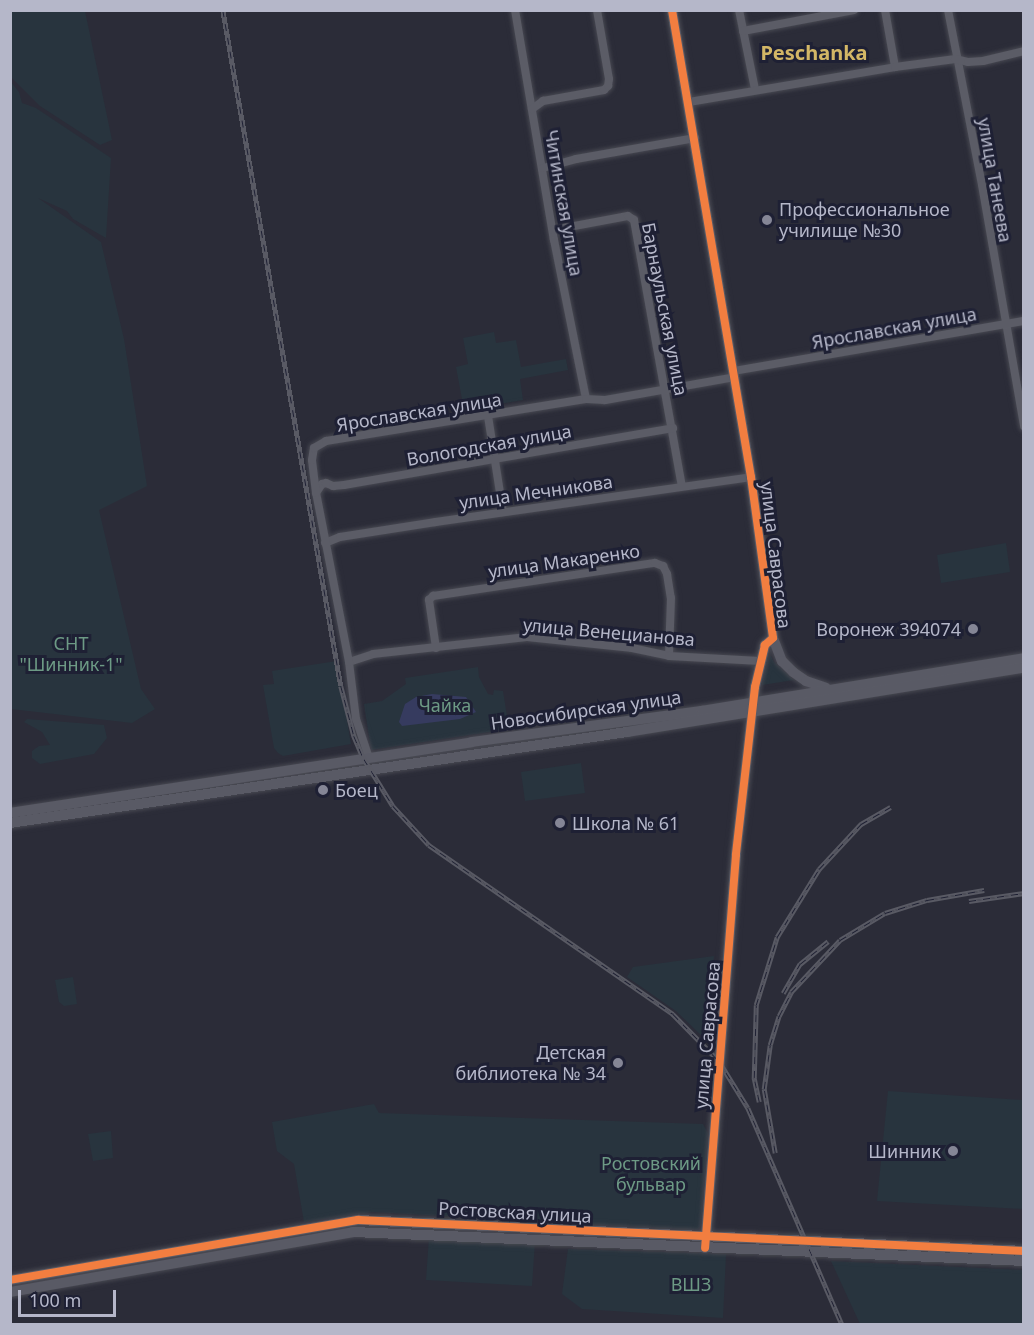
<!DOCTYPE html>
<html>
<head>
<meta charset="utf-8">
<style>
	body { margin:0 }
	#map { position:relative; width:1034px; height:1335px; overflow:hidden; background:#2b2c38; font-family:"Noto Sans",sans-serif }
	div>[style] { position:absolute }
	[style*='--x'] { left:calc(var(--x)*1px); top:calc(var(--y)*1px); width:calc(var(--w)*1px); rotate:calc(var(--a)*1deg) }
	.green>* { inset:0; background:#28343e }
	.water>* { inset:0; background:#363b5f }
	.roads { filter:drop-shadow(0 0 2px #474851) drop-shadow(0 0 2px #474851) }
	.street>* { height:8px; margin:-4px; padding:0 4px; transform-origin:4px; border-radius:4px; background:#5b5c66 }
	.secondary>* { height:10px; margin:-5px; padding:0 5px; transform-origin:5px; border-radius:5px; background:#595a65 }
	.rail>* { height:4.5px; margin-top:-2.25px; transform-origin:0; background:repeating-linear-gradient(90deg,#1e2034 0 7px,#595a64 0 14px); box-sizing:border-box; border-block:2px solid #595a64 }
	.cycleway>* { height:8px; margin:-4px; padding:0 4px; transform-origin:4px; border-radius:4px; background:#f27e40 }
	.dots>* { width:16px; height:16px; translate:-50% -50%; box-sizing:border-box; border:3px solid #1e2034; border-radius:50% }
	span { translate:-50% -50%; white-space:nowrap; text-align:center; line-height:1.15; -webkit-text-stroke:6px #1e2034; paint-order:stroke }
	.street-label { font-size:18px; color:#b5b7c9 }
	.poi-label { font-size:18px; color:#b5b7c9 }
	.left { translate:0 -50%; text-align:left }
	.right { translate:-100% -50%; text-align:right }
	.park-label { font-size:18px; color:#6d9a85 }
	.neighbourhood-label { font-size:20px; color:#d3b766; font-weight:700 }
	.frame { position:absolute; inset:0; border:12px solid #b5b7c9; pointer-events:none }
	.scale { position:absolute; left:18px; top:1290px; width:98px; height:27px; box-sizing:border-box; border:3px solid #b5b7c9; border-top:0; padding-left:8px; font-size:18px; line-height:21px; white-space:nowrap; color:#b5b7c9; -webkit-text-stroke:4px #1e2034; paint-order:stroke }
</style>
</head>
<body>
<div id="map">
	<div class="green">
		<i style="clip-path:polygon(10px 11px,85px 11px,112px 140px,100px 145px,40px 106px,11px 77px)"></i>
		<i style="clip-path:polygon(11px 82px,19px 92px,22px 103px,36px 108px,111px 158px,106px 238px,73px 219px,67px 211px,38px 198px,101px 242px,124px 339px,147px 486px,99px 510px,141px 689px,155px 709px,132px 723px,11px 709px)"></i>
		<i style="clip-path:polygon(494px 332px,496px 343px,516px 340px,521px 367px,566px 359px,568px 370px,520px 379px,523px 400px,464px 410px,456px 367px,468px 364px,463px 338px)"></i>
		<i style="clip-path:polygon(1006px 543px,1010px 572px,941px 583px,937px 555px)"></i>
		<i style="clip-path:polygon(768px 651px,774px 662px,794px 680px,762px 685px,760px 680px)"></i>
		<i style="clip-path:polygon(337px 661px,351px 744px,283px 756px,278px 753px,274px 748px,263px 685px,274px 684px,272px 671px)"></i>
		<i style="clip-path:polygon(478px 667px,479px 677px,488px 694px,493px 695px,494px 690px,503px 691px,509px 729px,371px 750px,364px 704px,382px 701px,406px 684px,405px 678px)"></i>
		<i style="clip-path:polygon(27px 719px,104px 725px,107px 738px,94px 754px,40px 764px,32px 758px,32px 751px,39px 746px,50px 745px,42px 732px,24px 722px)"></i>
		<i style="clip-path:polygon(581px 763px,585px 793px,525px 801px,521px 772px)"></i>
		<i style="clip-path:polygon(714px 956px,707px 1041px,676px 1011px,627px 977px,633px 967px)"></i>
		<i style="clip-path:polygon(73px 977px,77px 1004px,64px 1006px,59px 1002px,55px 980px)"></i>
		<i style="clip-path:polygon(888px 1091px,1023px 1100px,1023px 1209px,877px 1201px)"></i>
		<i style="clip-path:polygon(374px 1104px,379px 1113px,703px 1124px,708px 1133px,701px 1226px,697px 1230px,372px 1212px,304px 1222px,294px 1164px,277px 1151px,272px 1122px)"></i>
		<i style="clip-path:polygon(111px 1131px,113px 1158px,93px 1161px,88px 1134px)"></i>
		<i style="clip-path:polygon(429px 1237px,535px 1242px,532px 1286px,426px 1280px)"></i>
		<i style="clip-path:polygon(568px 1249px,726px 1254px,723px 1318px,582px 1309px,562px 1294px)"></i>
		<i style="clip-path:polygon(831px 1261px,1023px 1270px,1023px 1324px,860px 1324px)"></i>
	</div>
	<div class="water">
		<i style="clip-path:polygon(432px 694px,466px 697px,476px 712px,460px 719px,402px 726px,399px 722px,405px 704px,416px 697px)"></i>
	</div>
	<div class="roads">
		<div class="street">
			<i style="--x:515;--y:10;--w:233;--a:80.4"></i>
			<i style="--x:554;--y:240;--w:162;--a:78.6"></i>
			<i style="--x:739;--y:10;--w:81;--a:78.6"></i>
			<i style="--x:885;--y:10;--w:58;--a:80"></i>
			<i style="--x:948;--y:10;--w:178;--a:79"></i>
			<i style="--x:982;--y:185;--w:245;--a:80.1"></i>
			<i style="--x:743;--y:31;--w:113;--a:-10.7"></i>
			<i style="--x:689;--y:102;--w:209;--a:-9.6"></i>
			<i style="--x:895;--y:67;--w:61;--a:-7.6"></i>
			<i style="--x:955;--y:59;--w:13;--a:13"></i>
			<i style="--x:968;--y:62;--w:15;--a:-4"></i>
			<i style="--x:983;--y:61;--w:42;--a:-13.7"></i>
			<i style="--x:532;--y:109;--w:14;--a:-36"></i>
			<i style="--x:543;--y:101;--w:62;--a:-10.2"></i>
			<i style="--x:604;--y:90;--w:6;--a:-45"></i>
			<i style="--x:608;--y:86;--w:7;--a:-82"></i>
			<i style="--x:609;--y:79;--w:70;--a:-99.9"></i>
			<i style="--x:543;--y:168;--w:34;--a:-15"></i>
			<i style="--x:576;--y:159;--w:121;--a:-10"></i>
			<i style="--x:553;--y:230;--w:76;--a:-10.6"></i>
			<i style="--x:628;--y:216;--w:7;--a:34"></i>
			<i style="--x:634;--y:220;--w:270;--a:79.8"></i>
			<i style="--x:734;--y:371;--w:294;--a:-9.8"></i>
			<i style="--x:488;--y:416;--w:97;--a:81.1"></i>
			<i style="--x:316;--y:493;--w:11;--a:-56"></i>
			<i style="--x:322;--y:484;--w:4;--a:-14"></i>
			<i style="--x:326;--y:483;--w:8;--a:23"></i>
			<i style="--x:333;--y:486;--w:11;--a:-5"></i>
			<i style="--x:344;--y:485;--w:334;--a:-9.8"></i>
			<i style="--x:325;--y:543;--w:16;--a:-22"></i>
			<i style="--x:340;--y:537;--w:97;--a:-8.9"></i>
			<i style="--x:436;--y:522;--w:318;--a:-8.1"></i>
			<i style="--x:436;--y:648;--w:49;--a:-98.3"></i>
			<i style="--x:429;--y:600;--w:6;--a:-45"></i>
			<i style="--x:433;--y:596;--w:224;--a:-8.5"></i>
			<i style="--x:655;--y:563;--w:9;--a:21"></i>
			<i style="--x:663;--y:566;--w:9;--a:63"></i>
			<i style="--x:667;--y:574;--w:24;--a:81"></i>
			<i style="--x:671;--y:598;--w:58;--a:92"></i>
			<i style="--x:349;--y:662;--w:25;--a:-18"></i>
			<i style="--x:373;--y:654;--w:155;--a:-6.3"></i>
			<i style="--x:527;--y:637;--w:106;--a:6"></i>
			<i style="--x:632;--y:648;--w:38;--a:12"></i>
			<i style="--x:669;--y:656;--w:91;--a:3.1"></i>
			<i style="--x:369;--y:758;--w:41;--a:-108.4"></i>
			<i style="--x:356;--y:719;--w:57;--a:-97"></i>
			<i style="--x:349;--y:662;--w:172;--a:-101"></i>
			<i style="--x:316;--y:493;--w:33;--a:-97"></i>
			<i style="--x:312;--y:460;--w:12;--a:-81"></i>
			<i style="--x:314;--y:448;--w:14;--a:-30"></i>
			<i style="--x:326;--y:441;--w:263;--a:-9.2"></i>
			<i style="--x:586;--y:399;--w:19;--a:3"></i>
			<i style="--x:605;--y:400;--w:132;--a:-10"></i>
		</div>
		<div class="secondary">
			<i style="--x:672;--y:10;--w:474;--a:80.4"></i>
			<i style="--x:751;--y:477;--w:162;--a:82.2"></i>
			<i style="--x:773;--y:638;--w:11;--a:139"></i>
			<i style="--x:765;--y:645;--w:43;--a:103.4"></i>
			<i style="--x:755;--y:687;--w:169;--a:96.5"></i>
			<i style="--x:736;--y:855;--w:394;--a:94.5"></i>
			<i style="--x:773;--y:638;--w:25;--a:69"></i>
			<i style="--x:782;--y:661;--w:16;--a:45"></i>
			<i style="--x:793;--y:672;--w:16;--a:35"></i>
			<i style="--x:806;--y:681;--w:21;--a:19"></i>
			<i style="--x:10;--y:813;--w:467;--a:-8.7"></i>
			<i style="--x:472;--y:742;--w:232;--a:-7.7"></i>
			<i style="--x:702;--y:711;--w:326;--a:-9.3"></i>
			<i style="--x:10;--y:823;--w:624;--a:-8.39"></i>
			<i style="--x:627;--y:732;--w:402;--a:-9.2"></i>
			<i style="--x:10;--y:1280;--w:353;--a:-9.8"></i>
			<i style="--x:358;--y:1220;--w:667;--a:2.66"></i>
			<i style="--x:10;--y:1292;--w:348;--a:-9.9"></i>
			<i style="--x:353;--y:1232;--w:672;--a:2.47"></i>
		</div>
	</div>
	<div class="rail">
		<i style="--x:223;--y:10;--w:686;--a:80.1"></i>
		<i style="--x:341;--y:686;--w:52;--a:75.4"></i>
		<i style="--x:354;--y:736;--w:25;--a:67"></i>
		<i style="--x:364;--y:759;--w:55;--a:58.3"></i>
		<i style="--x:393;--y:806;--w:53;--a:47.3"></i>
		<i style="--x:429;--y:845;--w:297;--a:34.7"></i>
		<i style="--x:673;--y:1014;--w:66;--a:45.6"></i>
		<i style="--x:719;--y:1061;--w:55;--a:58.3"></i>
		<i style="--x:748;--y:1108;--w:236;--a:66.5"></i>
		<i style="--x:969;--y:901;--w:56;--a:-8.3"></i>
		<i style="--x:783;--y:993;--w:34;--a:-60"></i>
		<i style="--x:800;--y:964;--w:36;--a:-39"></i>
		<i style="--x:759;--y:1102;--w:25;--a:-102"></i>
		<i style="--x:754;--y:1078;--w:73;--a:-88.4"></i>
		<i style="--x:756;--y:1005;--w:71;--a:-72.8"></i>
		<i style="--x:777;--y:937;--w:80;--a:-58.3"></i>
		<i style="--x:819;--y:869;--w:62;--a:-47"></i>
		<i style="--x:861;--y:824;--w:34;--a:-30"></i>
		<i style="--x:775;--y:1153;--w:65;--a:-99.8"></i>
		<i style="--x:764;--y:1089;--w:44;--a:-82.2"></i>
		<i style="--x:770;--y:1045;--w:30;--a:-73"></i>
		<i style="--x:779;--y:1016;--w:27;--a:-63"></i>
		<i style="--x:791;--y:992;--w:71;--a:-46.7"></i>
		<i style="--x:840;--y:940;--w:52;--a:-31"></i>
		<i style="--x:885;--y:913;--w:44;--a:-17.2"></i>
		<i style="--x:927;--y:900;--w:58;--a:-10"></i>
	</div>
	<div class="cycleway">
		<i style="--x:672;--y:10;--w:474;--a:80.4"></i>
		<i style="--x:751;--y:477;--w:162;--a:82.2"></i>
		<i style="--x:773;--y:638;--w:11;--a:139"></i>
		<i style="--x:765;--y:645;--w:43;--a:103.4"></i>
		<i style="--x:755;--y:687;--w:169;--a:96.5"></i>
		<i style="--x:736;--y:855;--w:394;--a:94.5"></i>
		<i style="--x:10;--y:1280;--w:353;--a:-9.8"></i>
		<i style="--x:358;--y:1220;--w:667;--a:2.66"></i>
	</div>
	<div class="dots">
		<i style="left:767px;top:220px;background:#858696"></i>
		<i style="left:973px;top:629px;background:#858696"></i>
		<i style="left:323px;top:790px;background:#858696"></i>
		<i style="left:560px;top:823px;background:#858696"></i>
		<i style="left:618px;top:1063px;background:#858696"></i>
		<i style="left:953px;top:1151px;background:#858696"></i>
	</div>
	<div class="street-label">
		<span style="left:995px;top:180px;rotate:80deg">улица Танеева</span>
		<span style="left:564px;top:203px;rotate:80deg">Читинская улица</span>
		<span style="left:665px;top:309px;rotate:79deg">Барнаульская улица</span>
		<span style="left:894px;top:328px;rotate:-10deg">Ярославская улица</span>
		<span style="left:419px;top:412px;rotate:-9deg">Ярославская улица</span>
		<span style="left:489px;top:445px;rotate:-10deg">Вологодская улица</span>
		<span style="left:536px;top:492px;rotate:-8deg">улица Мечникова</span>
		<span style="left:776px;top:555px;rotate:83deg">улица Саврасова</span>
		<span style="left:564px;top:561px;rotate:-8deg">улица Макаренко</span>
		<span style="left:609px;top:632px;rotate:5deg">улица Венецианова</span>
		<span style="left:586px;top:710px;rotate:-8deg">Новосибирская улица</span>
		<span style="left:707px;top:1035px;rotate:-85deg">улица Саврасова</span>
		<span style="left:515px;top:1212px;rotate:3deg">Ростовская улица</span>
	</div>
	<div class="poi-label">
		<span class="left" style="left:779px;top:220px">Профессиональное<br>училище №30</span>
		<span class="right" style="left:961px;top:629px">Воронеж 394074</span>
		<span class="left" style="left:335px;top:790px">Боец</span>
		<span class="left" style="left:572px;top:823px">Школа № 61</span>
		<span class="right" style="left:606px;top:1063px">Детская<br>библиотека № 34</span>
		<span class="right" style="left:941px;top:1151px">Шинник</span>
	</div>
	<div class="park-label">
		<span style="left:71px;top:654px">СНТ<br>"Шинник-1"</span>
		<span style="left:445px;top:705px">Чайка</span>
		<span style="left:651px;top:1174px">Ростовский<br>бульвар</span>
		<span style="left:691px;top:1284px">ВШЗ</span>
	</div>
	<div class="neighbourhood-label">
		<span style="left:814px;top:52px">Peschanka</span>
	</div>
	<div class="frame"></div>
	<div class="scale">100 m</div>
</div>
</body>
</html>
